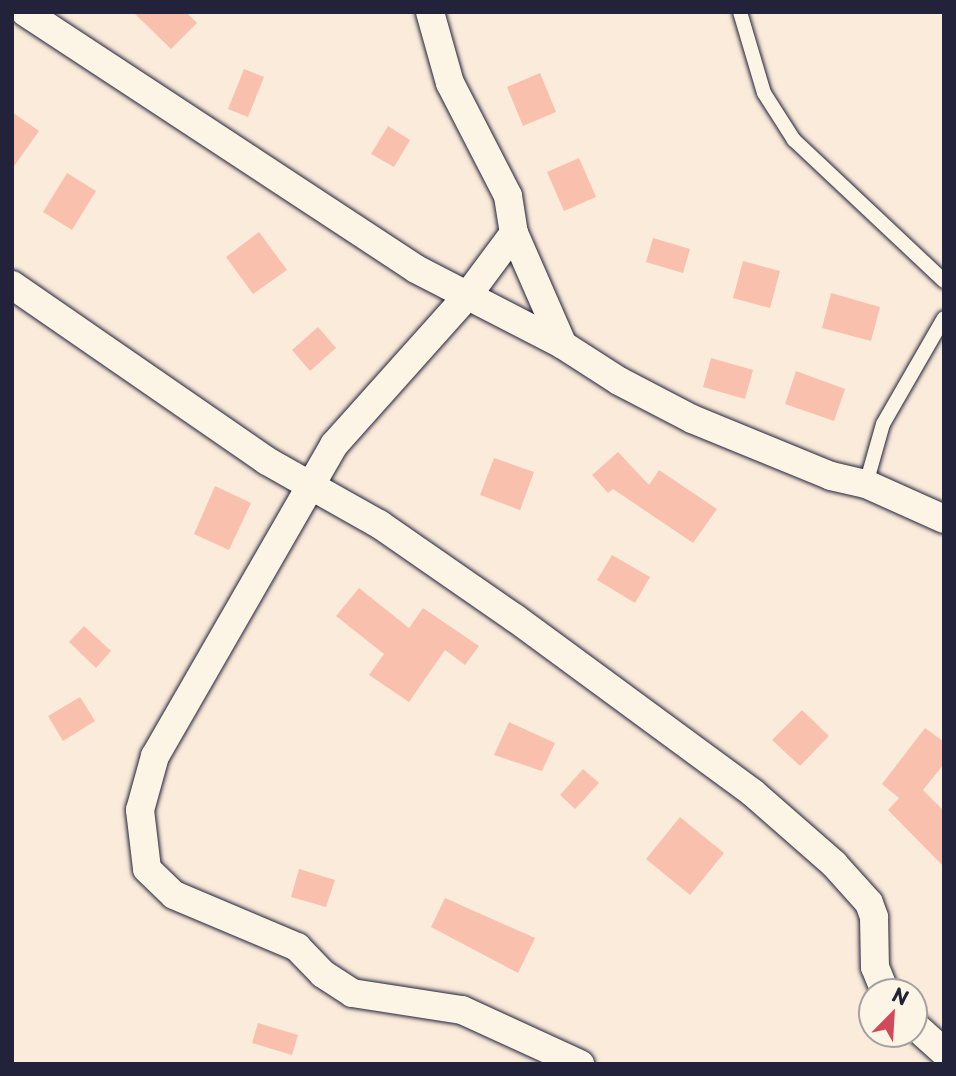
<!DOCTYPE html>
<html>
<head>
<meta charset="utf-8">
<style>
	body { margin:0 }
	#map { position:relative; width:956px; height:1076px; overflow:hidden; background:#fbebda; font-family:"Playpen Sans",sans-serif }
	div>[style] { position:absolute }
	[style*='--x'] { left:calc(var(--x)*1px); top:calc(var(--y)*1px); width:calc(var(--w)*1px); rotate:calc(var(--a)*1deg) }
	.building>* { inset:0; background:#f9c1ad }
	.roads { filter:drop-shadow(0 0 2px #22223b) drop-shadow(0 0 2px #22223b) }
	.service>* { height:14px; margin:-7px; padding:0 7px; transform-origin:7px; border-radius:7px; background:#fcf5e5 }
	.minor>* { height:28px; margin:-14px; padding:0 14px; transform-origin:14px; border-radius:14px; background:#fcf5e5 }
	span { translate:-50% -50%; white-space:nowrap; text-align:center; line-height:1.15; -webkit-text-stroke:7px #fcf5e5; paint-order:stroke }
	.frame { position:absolute; inset:0; border:14px solid #22223b; pointer-events:none }
	.north { position:absolute; left:858px; top:978px; width:70px; height:70px; box-sizing:border-box; background:#fcf5e5; border:2px solid #a5a1a1; border-radius:50%; rotate:24deg; font-size:19px; font-weight:700; line-height:28px; text-align:center; color:#22223b }
	.north::after { content:''; display:block; margin:auto; width:24px; height:32px; background:#d1495b; clip-path:polygon(50% 0,100% 100%,50% 72%,0 100%) }
</style>
</head>
<body>
<div id="map">
	<div class="building">
		<i style="clip-path:polygon(133px 12px,186px 12px,197px 23px,171px 49px)"></i>
		<i style="clip-path:polygon(244px 69px,264px 77px,248px 117px,228px 109px)"></i>
		<i style="clip-path:polygon(540px 73px,556px 112px,523px 126px,507px 87px)"></i>
		<i style="clip-path:polygon(12px 112px,39px 131px,12px 169px)"></i>
		<i style="clip-path:polygon(388px 126px,410px 140px,394px 167px,371px 154px)"></i>
		<i style="clip-path:polygon(579px 158px,596px 197px,564px 211px,547px 172px)"></i>
		<i style="clip-path:polygon(67px 173px,96px 191px,72px 230px,43px 212px)"></i>
		<i style="clip-path:polygon(259px 232px,287px 270px,253px 294px,226px 257px)"></i>
		<i style="clip-path:polygon(653px 238px,690px 249px,683px 273px,646px 262px)"></i>
		<i style="clip-path:polygon(743px 261px,780px 271px,770px 308px,733px 298px)"></i>
		<i style="clip-path:polygon(831px 293px,880px 307px,871px 341px,822px 328px)"></i>
		<i style="clip-path:polygon(318px 327px,336px 348px,310px 371px,292px 350px)"></i>
		<i style="clip-path:polygon(711px 358px,753px 370px,745px 399px,703px 387px)"></i>
		<i style="clip-path:polygon(796px 371px,845px 389px,834px 421px,785px 404px)"></i>
		<i style="clip-path:polygon(618px 452px,649px 485px,659px 470px,717px 509px,693px 543px,613px 489px,608px 493px,592px 475px)"></i>
		<i style="clip-path:polygon(494px 458px,534px 472px,520px 510px,480px 495px)"></i>
		<i style="clip-path:polygon(215px 486px,251px 503px,229px 550px,194px 534px)"></i>
		<i style="clip-path:polygon(612px 555px,650px 577px,635px 603px,597px 580px)"></i>
		<i style="clip-path:polygon(359px 588px,409px 628px,423px 608px,479px 646px,465px 665px,445px 650px,409px 702px,369px 675px,384px 654px,336px 616px)"></i>
		<i style="clip-path:polygon(84px 626px,111px 651px,96px 668px,69px 642px)"></i>
		<i style="clip-path:polygon(80px 697px,95px 721px,63px 741px,48px 716px)"></i>
		<i style="clip-path:polygon(802px 710px,829px 736px,800px 766px,772px 740px)"></i>
		<i style="clip-path:polygon(509px 722px,555px 743px,542px 771px,494px 755px)"></i>
		<i style="clip-path:polygon(925px 728px,944px 742px,944px 764px,923px 790px,944px 811px,944px 867px,888px 810px,899px 798px,882px 784px)"></i>
		<i style="clip-path:polygon(583px 769px,599px 783px,575px 809px,560px 795px)"></i>
		<i style="clip-path:polygon(680px 817px,724px 853px,690px 895px,646px 859px)"></i>
		<i style="clip-path:polygon(299px 869px,335px 880px,326px 907px,291px 897px)"></i>
		<i style="clip-path:polygon(445px 898px,535px 938px,518px 973px,431px 927px)"></i>
		<i style="clip-path:polygon(258px 1023px,298px 1035px,292px 1055px,252px 1043px)"></i>
	</div>
	<div class="roads">
		<div class="service">
			<i style="--x:740;--y:12;--w:84;--a:73.5"></i>
			<i style="--x:764;--y:93;--w:56;--a:57.4"></i>
			<i style="--x:794;--y:140;--w:206;--a:43.2"></i>
			<i style="--x:866;--y:484;--w:62;--a:-74.2"></i>
			<i style="--x:883;--y:424;--w:122;--a:-60.1"></i>
		</div>
		<div class="minor">
			<i style="--x:25;--y:12;--w:468;--a:33.3"></i>
			<i style="--x:416;--y:269;--w:165;--a:27.3"></i>
			<i style="--x:430;--y:12;--w:74;--a:74.3"></i>
			<i style="--x:450;--y:83;--w:127;--a:62.8"></i>
			<i style="--x:508;--y:196;--w:37;--a:81"></i>
			<i style="--x:514;--y:233;--w:122;--a:66.4"></i>
			<i style="--x:563;--y:345;--w:67;--a:32.7"></i>
			<i style="--x:619;--y:381;--w:82;--a:27.5"></i>
			<i style="--x:692;--y:419;--w:150;--a:22.3"></i>
			<i style="--x:831;--y:476;--w:36;--a:13"></i>
			<i style="--x:866;--y:484;--w:85;--a:24.2"></i>
			<i style="--x:514;--y:233;--w:77;--a:126.6"></i>
			<i style="--x:468;--y:295;--w:201;--a:131.8"></i>
			<i style="--x:334;--y:445;--w:359;--a:119.9"></i>
			<i style="--x:155;--y:756;--w:56;--a:105.5"></i>
			<i style="--x:140;--y:810;--w:59;--a:83.2"></i>
			<i style="--x:147;--y:869;--w:37;--a:44"></i>
			<i style="--x:174;--y:895;--w:134;--a:22.9"></i>
			<i style="--x:297;--y:947;--w:37;--a:46"></i>
			<i style="--x:323;--y:974;--w:35;--a:33"></i>
			<i style="--x:352;--y:993;--w:111;--a:8.8"></i>
			<i style="--x:462;--y:1010;--w:130;--a:24.6"></i>
			<i style="--x:12;--y:285;--w:310;--a:34.6"></i>
			<i style="--x:267;--y:461;--w:129;--a:29.4"></i>
			<i style="--x:379;--y:524;--w:165;--a:34.7"></i>
			<i style="--x:515;--y:618;--w:295;--a:36.3"></i>
			<i style="--x:753;--y:793;--w:108;--a:41.2"></i>
			<i style="--x:834;--y:864;--w:52;--a:48.1"></i>
			<i style="--x:869;--y:903;--w:15;--a:70"></i>
			<i style="--x:874;--y:917;--w:50;--a:88.9"></i>
			<i style="--x:875;--y:967;--w:27;--a:68"></i>
			<i style="--x:914;--y:1025;--w:40;--a:42"></i>
		</div>
	</div>
	<div class="frame"></div>
	<div class="north">N</div>
</div>
</body>
</html>
